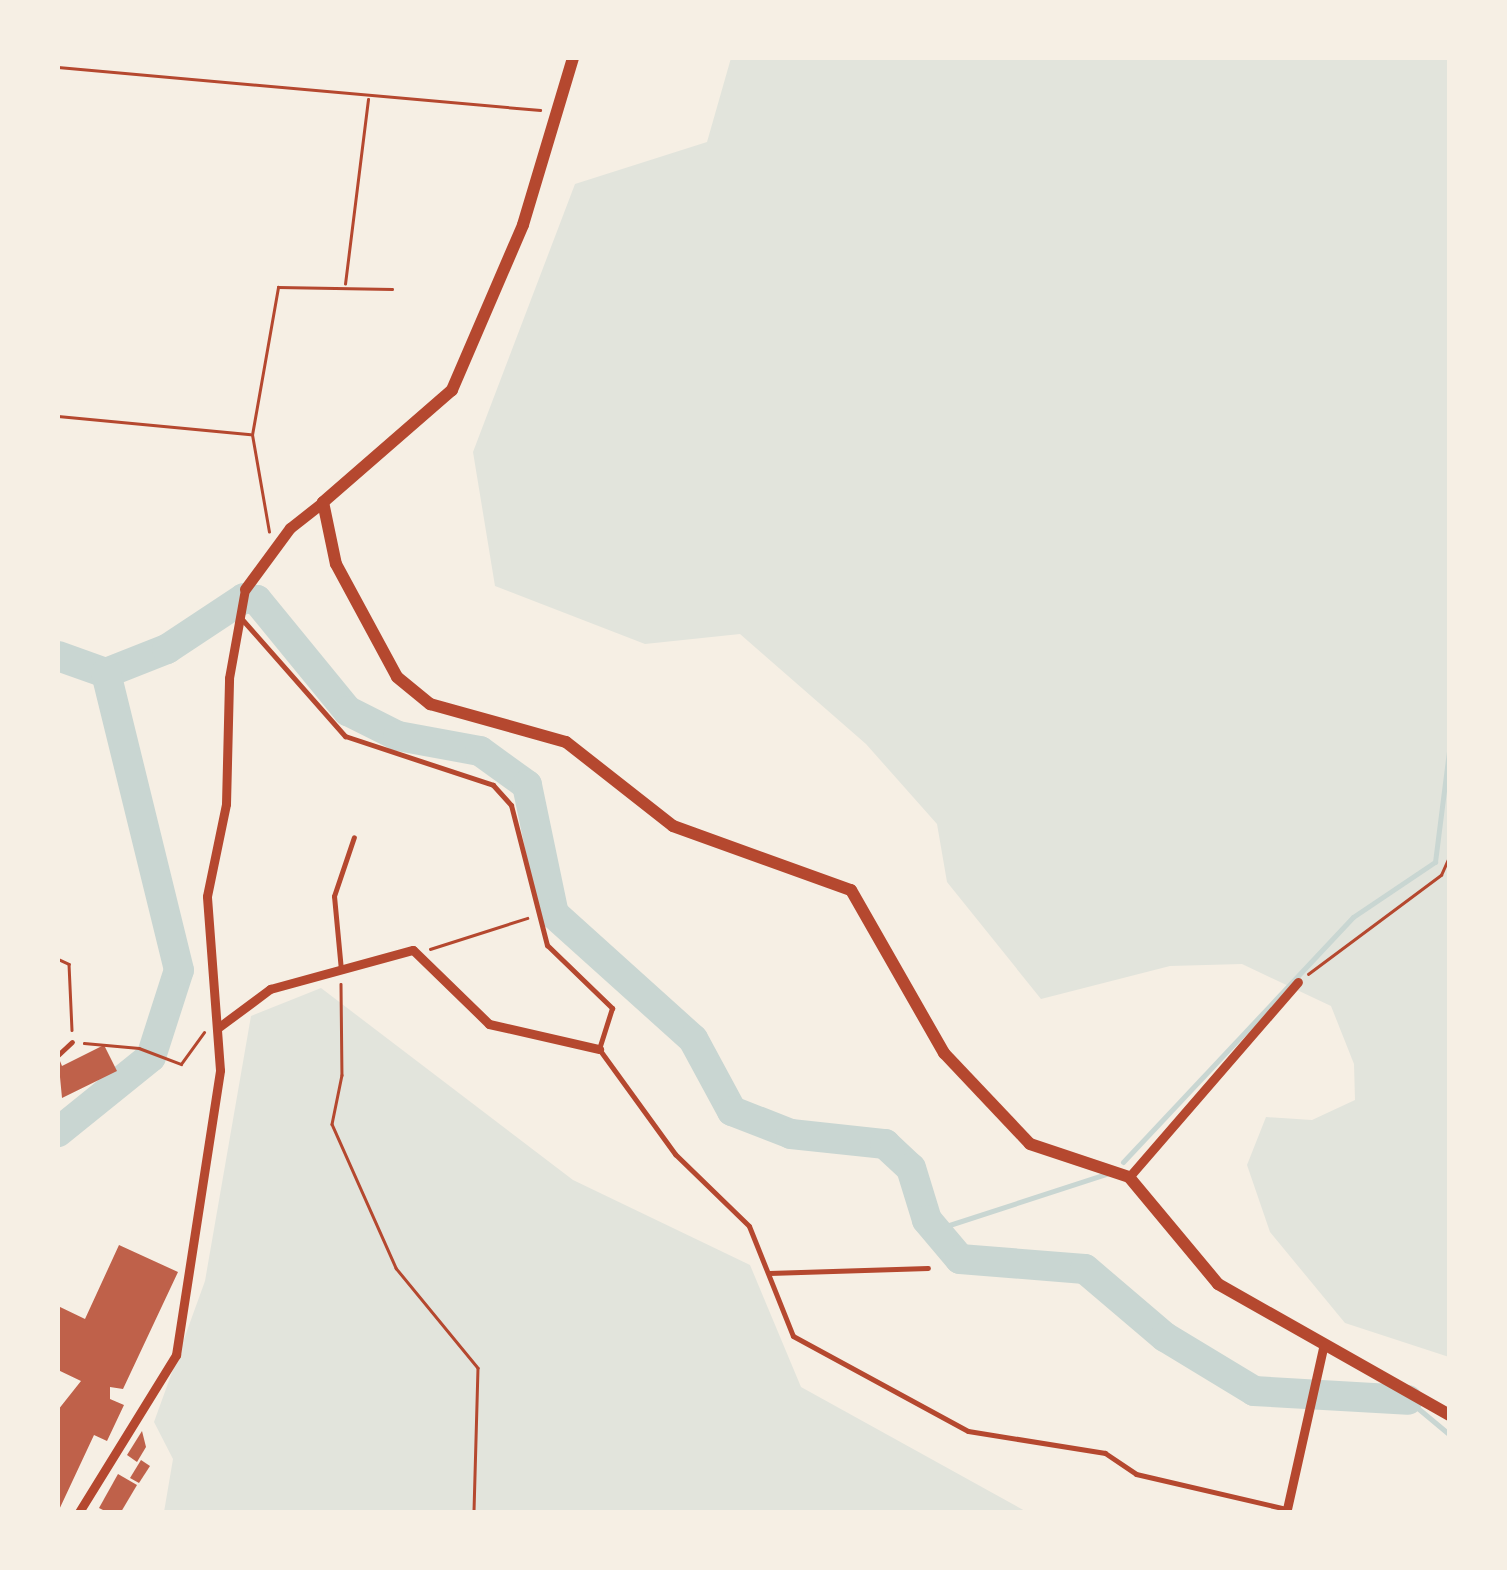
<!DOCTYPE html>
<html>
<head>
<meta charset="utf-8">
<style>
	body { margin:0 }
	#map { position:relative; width:1507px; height:1570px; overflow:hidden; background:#f6efe4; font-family:Lora,serif }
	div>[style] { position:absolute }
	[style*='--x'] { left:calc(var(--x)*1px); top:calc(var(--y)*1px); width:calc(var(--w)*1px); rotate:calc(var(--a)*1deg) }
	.green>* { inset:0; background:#e2e4dc }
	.stream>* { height:5px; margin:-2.5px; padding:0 2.5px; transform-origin:2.5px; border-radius:2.5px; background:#c9d6d2 }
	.river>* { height:30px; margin:-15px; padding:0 15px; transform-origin:15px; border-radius:15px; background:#c9d6d2 }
	.building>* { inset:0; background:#bf614a }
	.path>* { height:2.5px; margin:-1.25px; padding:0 1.25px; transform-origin:1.25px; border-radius:1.25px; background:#b5482f }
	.service>* { height:5px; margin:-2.5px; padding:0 2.5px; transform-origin:2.5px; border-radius:2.5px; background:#b5482f }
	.minor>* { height:9px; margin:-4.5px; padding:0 4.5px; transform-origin:4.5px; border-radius:4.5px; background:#b5482f }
	.tertiary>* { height:11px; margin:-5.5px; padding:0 5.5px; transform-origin:5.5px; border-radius:5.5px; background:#b5482f }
	.secondary>* { height:12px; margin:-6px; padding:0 6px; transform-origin:6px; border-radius:6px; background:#b5482f }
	span { translate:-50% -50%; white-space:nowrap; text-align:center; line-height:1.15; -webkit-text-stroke:8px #f6efe4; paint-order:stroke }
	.frame { position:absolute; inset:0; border:60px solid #f6efe4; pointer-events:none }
</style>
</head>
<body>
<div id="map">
	<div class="green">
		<i style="clip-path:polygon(731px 58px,1449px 58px,1449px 1357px,1345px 1323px,1270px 1232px,1247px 1165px,1266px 1117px,1312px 1120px,1355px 1100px,1354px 1064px,1331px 1006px,1242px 964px,1170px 966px,1041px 999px,947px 882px,937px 824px,866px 744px,740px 634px,645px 644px,495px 586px,473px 452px,575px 184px,707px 142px)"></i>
		<i style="clip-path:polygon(321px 988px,573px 1180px,750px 1265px,801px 1387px,1027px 1512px,164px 1512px,173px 1459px,154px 1422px,205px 1281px,251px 1016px)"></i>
	</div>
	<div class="stream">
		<i style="--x:1123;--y:1162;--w:336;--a:-46.8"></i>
		<i style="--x:1353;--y:917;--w:99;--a:-33.9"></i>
		<i style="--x:1435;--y:862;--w:120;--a:-82.8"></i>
		<i style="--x:937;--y:1229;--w:178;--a:-18"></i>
		<i style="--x:1408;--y:1400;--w:55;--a:39.8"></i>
	</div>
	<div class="river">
		<i style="--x:58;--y:656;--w:51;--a:19.5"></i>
		<i style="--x:106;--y:673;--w:66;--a:-21.5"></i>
		<i style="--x:167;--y:649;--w:92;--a:-33.5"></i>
		<i style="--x:244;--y:598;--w:13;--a:9"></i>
		<i style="--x:257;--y:600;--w:144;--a:50.7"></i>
		<i style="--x:348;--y:711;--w:56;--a:26.6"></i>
		<i style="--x:398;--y:736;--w:83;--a:10.4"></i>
		<i style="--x:480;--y:751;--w:58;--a:35.9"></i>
		<i style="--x:527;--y:785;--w:132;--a:78.2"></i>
		<i style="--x:554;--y:914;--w:187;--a:42"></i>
		<i style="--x:693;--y:1039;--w:82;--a:61.6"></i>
		<i style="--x:732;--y:1111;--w:63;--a:21.3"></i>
		<i style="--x:791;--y:1134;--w:95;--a:6.1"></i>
		<i style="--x:885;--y:1144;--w:35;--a:43"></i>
		<i style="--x:911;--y:1168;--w:54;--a:72.9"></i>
		<i style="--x:927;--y:1220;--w:51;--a:49.8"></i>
		<i style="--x:960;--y:1259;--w:125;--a:4.6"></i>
		<i style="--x:1085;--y:1269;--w:105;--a:40.4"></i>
		<i style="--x:1165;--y:1337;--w:104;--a:31.2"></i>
		<i style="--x:1254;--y:1391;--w:154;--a:3.3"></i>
		<i style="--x:58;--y:1132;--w:119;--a:-38.9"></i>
		<i style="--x:151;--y:1057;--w:91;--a:-72.2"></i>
		<i style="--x:179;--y:970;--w:306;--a:-103.8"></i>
	</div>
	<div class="building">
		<i style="clip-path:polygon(104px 1045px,117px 1071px,62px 1098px,58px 1056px,62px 1066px)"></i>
		<i style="clip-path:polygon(119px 1245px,178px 1272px,123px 1389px,110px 1387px,110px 1399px,124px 1405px,107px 1441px,94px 1435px,58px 1512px,58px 1410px,81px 1381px,58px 1370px,58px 1306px,85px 1319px)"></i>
		<i style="clip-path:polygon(142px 1431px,146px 1447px,137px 1462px,127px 1455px)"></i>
		<i style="clip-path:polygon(141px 1460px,150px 1466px,139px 1483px,130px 1478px)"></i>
		<i style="clip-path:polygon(118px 1474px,137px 1485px,121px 1512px,107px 1512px,99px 1508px)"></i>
	</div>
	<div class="path">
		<i style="--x:58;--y:67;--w:484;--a:5.1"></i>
		<i style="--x:345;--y:284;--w:186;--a:-82.9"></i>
		<i style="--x:58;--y:416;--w:193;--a:5.4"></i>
		<i style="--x:269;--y:532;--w:98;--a:-99.9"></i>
		<i style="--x:252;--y:435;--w:150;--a:-80"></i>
		<i style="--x:278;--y:287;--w:114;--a:1"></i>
		<i style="--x:430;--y:949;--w:102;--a:-17.7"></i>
		<i style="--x:58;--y:959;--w:12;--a:24"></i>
		<i style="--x:69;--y:964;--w:66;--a:87.4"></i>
		<i style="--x:1308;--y:974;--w:166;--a:-36.7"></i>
		<i style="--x:1441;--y:875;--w:22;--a:-66"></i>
		<i style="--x:341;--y:984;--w:91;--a:89.4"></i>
		<i style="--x:342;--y:1075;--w:50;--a:101.5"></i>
		<i style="--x:332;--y:1124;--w:158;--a:66"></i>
		<i style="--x:396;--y:1268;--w:129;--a:50.6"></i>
		<i style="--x:478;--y:1368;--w:144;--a:91.6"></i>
		<i style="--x:84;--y:1043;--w:55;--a:5.2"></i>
		<i style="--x:139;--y:1048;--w:45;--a:20.9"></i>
		<i style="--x:181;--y:1064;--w:39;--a:-54"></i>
	</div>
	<div class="service">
		<i style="--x:240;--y:617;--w:159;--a:48.6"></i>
		<i style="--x:345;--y:736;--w:156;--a:18.3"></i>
		<i style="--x:493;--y:785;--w:27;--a:48"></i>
		<i style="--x:511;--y:805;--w:145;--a:75.6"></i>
		<i style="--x:547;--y:945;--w:91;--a:44.1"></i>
		<i style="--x:612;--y:1008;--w:43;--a:107.6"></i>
		<i style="--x:599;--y:1049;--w:130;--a:54.1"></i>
		<i style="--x:675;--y:1154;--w:103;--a:44.2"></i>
		<i style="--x:749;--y:1226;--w:118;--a:68.2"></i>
		<i style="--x:793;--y:1336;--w:199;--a:28.5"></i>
		<i style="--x:968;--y:1431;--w:139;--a:9.1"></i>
		<i style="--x:1105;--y:1453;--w:37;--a:34"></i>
		<i style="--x:1136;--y:1474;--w:154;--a:13.1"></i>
		<i style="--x:341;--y:970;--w:74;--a:-95.4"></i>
		<i style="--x:334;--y:896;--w:62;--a:-71.3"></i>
		<i style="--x:58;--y:1055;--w:19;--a:-43"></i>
		<i style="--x:769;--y:1273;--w:159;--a:-1.8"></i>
	</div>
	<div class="minor">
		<i style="--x:219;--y:1027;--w:64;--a:-36.7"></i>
		<i style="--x:270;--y:989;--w:148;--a:-15.3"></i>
		<i style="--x:413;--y:950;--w:106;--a:44.2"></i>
		<i style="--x:489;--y:1024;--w:113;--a:12.8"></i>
		<i style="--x:1129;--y:1177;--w:258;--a:-49.1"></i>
		<i style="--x:1287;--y:1509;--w:165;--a:-77.4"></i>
		<i style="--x:79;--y:1512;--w:185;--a:-58.3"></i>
		<i style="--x:176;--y:1355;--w:288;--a:-81.2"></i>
		<i style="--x:220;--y:1070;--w:174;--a:-94.3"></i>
		<i style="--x:207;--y:896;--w:94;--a:-78.3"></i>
		<i style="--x:226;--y:804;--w:126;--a:-88.6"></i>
		<i style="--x:229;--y:678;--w:90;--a:-79.8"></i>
	</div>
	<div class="tertiary">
		<i style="--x:245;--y:589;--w:76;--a:-53.6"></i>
		<i style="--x:290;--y:528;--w:42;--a:-38.2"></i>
	</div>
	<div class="secondary">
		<i style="--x:573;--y:58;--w:174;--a:106.7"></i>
		<i style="--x:523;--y:225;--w:180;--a:113.3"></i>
		<i style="--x:452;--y:390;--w:171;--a:139"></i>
		<i style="--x:323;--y:502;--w:63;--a:78.2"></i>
		<i style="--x:336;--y:564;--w:128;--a:61.6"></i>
		<i style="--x:397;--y:677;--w:43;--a:39.3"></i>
		<i style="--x:430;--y:704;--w:141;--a:15.6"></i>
		<i style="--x:566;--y:742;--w:136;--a:38.1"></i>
		<i style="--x:673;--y:826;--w:189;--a:19.8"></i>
		<i style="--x:851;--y:890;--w:188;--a:60.3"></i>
		<i style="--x:944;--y:1053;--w:125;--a:46.6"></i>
		<i style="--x:1030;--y:1144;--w:104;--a:18.4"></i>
		<i style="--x:1129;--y:1177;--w:139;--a:50.2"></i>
		<i style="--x:1218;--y:1284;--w:266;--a:29.5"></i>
	</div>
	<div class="frame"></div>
</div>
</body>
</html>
